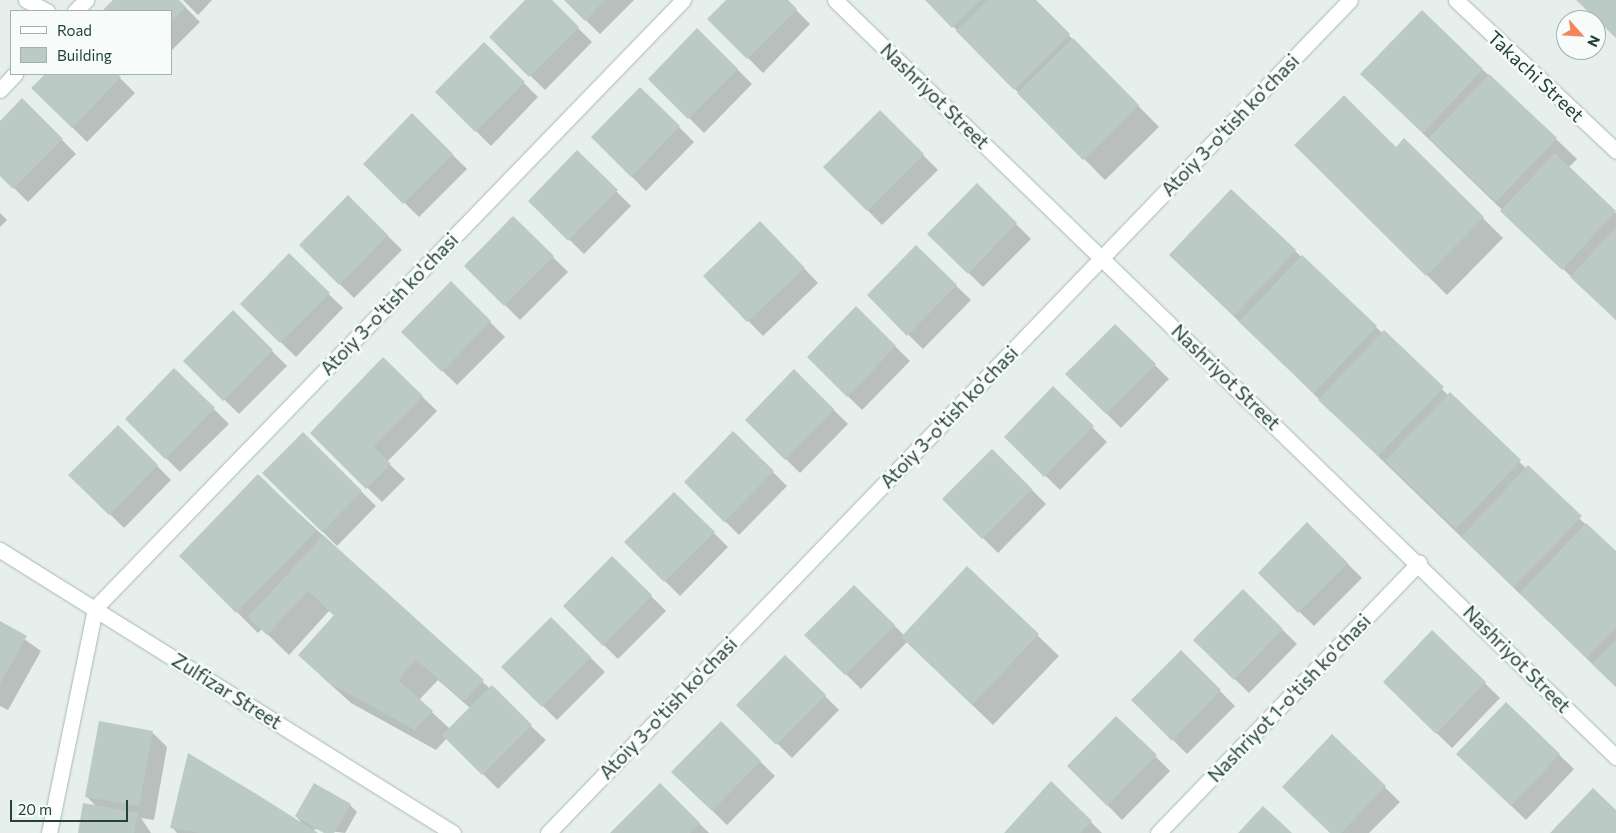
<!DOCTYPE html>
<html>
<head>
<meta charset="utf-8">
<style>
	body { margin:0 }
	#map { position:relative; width:1616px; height:833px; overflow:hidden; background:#e6efeb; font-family:Commissioner,sans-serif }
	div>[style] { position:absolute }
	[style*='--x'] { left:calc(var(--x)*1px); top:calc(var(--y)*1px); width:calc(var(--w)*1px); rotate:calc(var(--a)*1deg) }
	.shadow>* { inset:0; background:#0003 }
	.building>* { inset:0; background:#bbcac4 }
	.roads { filter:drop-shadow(0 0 1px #a8b8b2) drop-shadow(0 0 1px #a8b8b2) }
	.street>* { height:15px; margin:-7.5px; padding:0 7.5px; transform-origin:7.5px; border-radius:7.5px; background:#fff }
	.secondary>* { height:15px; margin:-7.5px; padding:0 7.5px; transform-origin:7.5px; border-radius:7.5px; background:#fff }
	span { translate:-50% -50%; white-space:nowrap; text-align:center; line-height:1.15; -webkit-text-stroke:5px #f7fbf9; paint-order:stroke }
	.street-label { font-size:19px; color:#24423a }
	.legend { position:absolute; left:10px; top:10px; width:162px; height:65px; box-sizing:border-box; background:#f7fbf9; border:1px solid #a3b1ad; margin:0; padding:6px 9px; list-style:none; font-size:15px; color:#24423a }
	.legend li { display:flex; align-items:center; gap:10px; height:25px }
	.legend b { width:25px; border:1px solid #a3b1ad }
	.north { position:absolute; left:1556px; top:10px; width:50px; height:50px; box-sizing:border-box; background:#f7fbf9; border:1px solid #a3b1ad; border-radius:50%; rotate:116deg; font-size:14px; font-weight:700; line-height:20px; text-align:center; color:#24423a }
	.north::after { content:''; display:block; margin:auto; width:18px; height:22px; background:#f4845f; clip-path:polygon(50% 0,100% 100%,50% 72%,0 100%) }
	.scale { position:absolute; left:10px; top:800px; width:118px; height:22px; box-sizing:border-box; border:2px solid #24423a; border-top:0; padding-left:6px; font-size:15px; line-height:18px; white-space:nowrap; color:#24423a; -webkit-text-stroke:4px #f7fbf9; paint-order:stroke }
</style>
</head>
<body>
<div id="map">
	<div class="shadow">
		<i style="clip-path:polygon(115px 0,178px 0,200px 22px,171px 51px,171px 11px,104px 11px)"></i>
		<i style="clip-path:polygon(183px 0,212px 0,198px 15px)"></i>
		<i style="clip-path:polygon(527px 0,550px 0,592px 42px,545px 90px,491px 37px)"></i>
		<i style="clip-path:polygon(565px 0,634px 0,600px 34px)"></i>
		<i style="clip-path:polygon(728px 0,786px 0,810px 24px,763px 73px,709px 19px)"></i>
		<i style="clip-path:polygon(927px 0,1034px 0,1159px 127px,1105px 180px)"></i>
		<i style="clip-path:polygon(1422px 12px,1577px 159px,1568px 168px,1616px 213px,1616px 320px,1383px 95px)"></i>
		<i style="clip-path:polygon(698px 30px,752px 84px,704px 133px,650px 79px)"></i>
		<i style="clip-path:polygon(484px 44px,538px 97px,491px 146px,437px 92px)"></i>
		<i style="clip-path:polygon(47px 74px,116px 74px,135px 93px,87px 142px,33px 88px)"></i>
		<i style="clip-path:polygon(640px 88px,694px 142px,646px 191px,592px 137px)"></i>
		<i style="clip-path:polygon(22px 100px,76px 154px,28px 202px,0 174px,0 122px)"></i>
		<i style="clip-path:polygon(880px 112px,938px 170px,882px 225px,825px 167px)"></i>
		<i style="clip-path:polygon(412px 115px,467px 169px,419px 217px,365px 164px)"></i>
		<i style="clip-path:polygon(1404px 140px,1503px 238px,1447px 295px,1296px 145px,1396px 149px)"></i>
		<i style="clip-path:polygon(577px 152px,631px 206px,584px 254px,530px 201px)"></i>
		<i style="clip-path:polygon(977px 185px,1031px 239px,983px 287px,929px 234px)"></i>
		<i style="clip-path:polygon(348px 196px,402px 250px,354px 298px,300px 245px)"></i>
		<i style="clip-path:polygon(0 213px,7px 220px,0 227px)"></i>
		<i style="clip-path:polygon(513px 218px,568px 272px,520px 320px,466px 266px)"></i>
		<i style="clip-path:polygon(774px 237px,818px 283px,763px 336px,705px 276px)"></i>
		<i style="clip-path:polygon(916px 247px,971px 300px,923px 349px,868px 295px)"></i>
		<i style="clip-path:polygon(1295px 251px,1616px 553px,1616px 687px,1191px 275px)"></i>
		<i style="clip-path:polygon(289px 255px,343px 308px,296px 357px,242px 304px)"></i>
		<i style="clip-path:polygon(451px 283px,505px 337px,457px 385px,403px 332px)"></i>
		<i style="clip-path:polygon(856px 308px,910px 361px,862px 410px,808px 357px)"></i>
		<i style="clip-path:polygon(233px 312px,287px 366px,239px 414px,185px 361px)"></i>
		<i style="clip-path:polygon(1115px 326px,1169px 379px,1121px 428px,1067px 374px)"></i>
		<i style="clip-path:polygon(383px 359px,437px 411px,387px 462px,405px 479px,382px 502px,311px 433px)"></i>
		<i style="clip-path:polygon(174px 370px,229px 424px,180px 472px,126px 419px)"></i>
		<i style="clip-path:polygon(794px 371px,848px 424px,800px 473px,746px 420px)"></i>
		<i style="clip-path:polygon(1053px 388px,1107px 442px,1060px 490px,1006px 437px)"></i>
		<i style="clip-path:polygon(118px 426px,171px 480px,124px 528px,70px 475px)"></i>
		<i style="clip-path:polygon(733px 433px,787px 486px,739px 535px,685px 482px)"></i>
		<i style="clip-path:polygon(303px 434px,376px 506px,337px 546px,264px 473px)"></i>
		<i style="clip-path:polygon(992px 450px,1046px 504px,998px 553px,944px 499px)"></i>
		<i style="clip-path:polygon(evenodd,258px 476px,546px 740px,498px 789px,447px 738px,436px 750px,351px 703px,320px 675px,335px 616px,329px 611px,289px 655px,262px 629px,258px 633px,181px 556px,258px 476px,438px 680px,470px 708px,450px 729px,419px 700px,438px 680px)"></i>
		<i style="clip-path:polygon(674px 493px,728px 547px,680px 596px,626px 542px)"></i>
		<i style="clip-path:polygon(1307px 524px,1362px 578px,1314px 626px,1260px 573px)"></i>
		<i style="clip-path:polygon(612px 557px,666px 611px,618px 659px,564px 606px)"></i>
		<i style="clip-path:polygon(967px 568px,1059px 656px,993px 725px,907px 642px,861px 689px,806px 635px,854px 587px,904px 635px)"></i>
		<i style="clip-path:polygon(1243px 591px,1297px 644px,1249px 693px,1195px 640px)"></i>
		<i style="clip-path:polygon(551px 618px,605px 672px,557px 720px,503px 667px)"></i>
		<i style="clip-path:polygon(0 622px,41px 651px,8px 710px,0 706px)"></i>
		<i style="clip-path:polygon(1432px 632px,1500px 698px,1452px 748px,1384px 682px)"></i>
		<i style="clip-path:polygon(1181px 652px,1235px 706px,1187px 754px,1133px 700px)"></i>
		<i style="clip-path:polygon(785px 656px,839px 710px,792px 758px,738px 705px)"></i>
		<i style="clip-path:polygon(1506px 704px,1574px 769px,1526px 820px,1473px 769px)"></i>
		<i style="clip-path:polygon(1116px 717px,1170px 771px,1122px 820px,1069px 766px)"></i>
		<i style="clip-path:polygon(721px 723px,775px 776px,727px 825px,673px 772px)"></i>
		<i style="clip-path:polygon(153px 733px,167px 747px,154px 820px,141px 818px,151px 833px,79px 833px,97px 807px,86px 796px)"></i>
		<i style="clip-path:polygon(1332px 736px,1400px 802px,1369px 833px,1331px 833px)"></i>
		<i style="clip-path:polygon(1051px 783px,1102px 833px,1006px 833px)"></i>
		<i style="clip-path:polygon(660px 785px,709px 833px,612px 833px)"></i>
		<i style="clip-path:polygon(350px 805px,357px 812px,345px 833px,314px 829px,316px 833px,177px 833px,172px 827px,304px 826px,296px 816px)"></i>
	</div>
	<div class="building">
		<i style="clip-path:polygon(113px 0,179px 0,186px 7px,171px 22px,171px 11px,102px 11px)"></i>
		<i style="clip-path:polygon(525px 0,552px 0,579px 27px,529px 77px,489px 37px)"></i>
		<i style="clip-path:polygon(564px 0,605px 0,585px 21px)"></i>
		<i style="clip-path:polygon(726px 0,788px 0,797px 9px,747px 59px,707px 19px)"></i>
		<i style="clip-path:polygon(925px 0,981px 0,952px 28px)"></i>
		<i style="clip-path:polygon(987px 0,1036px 0,1070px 34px,1014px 90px,956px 31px)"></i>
		<i style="clip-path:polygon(1576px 0,1616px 0,1616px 38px)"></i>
		<i style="clip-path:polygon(1422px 10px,1483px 69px,1423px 133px,1360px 74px)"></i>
		<i style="clip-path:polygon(697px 28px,738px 69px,688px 119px,648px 79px)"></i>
		<i style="clip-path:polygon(1073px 38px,1139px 105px,1083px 160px,1017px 93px)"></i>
		<i style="clip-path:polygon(484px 42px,525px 82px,475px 132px,435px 92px)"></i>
		<i style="clip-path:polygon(45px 74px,117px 74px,121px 77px,72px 128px,31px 88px)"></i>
		<i style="clip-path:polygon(1489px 74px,1557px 138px,1496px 202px,1429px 138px)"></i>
		<i style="clip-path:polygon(640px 87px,680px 126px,631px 177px,591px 137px)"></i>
		<i style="clip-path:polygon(1344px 95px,1396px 147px,1404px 138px,1484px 217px,1426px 276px,1294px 145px)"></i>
		<i style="clip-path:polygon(22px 98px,63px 139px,13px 189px,0 176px,0 121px)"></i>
		<i style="clip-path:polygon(880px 110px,924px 154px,867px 211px,823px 167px)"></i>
		<i style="clip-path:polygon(412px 113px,453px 154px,403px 204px,363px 164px)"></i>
		<i style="clip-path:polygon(577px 150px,618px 190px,568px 241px,528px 201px)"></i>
		<i style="clip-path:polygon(1555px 153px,1616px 211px,1562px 270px,1500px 211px)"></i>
		<i style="clip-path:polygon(977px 183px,1017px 223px,968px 274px,927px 234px)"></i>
		<i style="clip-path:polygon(1231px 189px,1296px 250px,1234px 316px,1169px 255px)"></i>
		<i style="clip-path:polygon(348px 195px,388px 235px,339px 285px,299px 245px)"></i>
		<i style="clip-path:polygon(513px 216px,554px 256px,504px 306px,464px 266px)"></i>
		<i style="clip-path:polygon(760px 221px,805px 268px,747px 322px,703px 276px)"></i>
		<i style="clip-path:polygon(1616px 227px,1616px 320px,1570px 277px)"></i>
		<i style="clip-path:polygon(916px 245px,957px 285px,907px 336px,867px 295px)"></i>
		<i style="clip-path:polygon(289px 253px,330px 293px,280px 343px,240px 304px)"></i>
		<i style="clip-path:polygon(1302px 255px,1377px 326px,1314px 393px,1239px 322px)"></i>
		<i style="clip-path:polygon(451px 281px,491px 321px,442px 372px,401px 332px)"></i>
		<i style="clip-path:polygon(856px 306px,896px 346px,847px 397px,807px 357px)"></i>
		<i style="clip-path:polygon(233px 310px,273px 350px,223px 401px,183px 361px)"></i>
		<i style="clip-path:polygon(1115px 324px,1156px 364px,1106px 414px,1065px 374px)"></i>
		<i style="clip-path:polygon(1384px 330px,1444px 387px,1378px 456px,1318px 400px)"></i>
		<i style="clip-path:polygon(383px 357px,423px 396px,374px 447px,391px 464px,366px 489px,310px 433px)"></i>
		<i style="clip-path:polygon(174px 368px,215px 408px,165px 459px,125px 419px)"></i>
		<i style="clip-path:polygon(794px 369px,834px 409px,785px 460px,745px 420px)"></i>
		<i style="clip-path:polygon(1053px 386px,1094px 426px,1044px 477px,1004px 437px)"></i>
		<i style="clip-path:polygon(1450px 392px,1521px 460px,1456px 529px,1385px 461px)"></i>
		<i style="clip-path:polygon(118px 425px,158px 465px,109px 515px,68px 475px)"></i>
		<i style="clip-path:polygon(733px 431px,774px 471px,724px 522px,684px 482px)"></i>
		<i style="clip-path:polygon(303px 432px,362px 491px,322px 532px,262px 473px)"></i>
		<i style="clip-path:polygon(992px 449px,1032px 489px,982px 539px,942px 499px)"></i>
		<i style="clip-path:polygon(1528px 465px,1582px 516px,1514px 587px,1461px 537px)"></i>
		<i style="clip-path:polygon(258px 474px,316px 531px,236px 613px,179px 556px)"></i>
		<i style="clip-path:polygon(674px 492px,715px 532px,664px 582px,624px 542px)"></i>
		<i style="clip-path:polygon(1307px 522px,1348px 563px,1298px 613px,1258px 573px)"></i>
		<i style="clip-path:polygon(1586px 523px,1616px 551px,1616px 627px,1587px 658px,1520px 593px)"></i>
		<i style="clip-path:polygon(323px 535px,484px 680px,464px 701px,416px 660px,398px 680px,433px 711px,415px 730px,329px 683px,298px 655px,334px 615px,308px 591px,267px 635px,248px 617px)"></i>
		<i style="clip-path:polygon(612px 556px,652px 595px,603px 646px,563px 606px)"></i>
		<i style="clip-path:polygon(967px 566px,1039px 634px,972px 705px,901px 637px)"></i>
		<i style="clip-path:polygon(854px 585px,895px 625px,845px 675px,804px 635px)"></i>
		<i style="clip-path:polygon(1243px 589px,1283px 629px,1234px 680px,1193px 640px)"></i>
		<i style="clip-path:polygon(551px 617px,591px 657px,542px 707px,501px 667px)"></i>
		<i style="clip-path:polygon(0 621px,27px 636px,0 684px)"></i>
		<i style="clip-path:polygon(1432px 630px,1486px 682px,1436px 734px,1383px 682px)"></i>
		<i style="clip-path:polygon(1616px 639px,1616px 687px,1592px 664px)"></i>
		<i style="clip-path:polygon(1181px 650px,1221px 690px,1172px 741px,1131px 700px)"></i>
		<i style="clip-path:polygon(785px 655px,826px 695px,776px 745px,736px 705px)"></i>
		<i style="clip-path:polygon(492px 685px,532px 725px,482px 775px,442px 735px)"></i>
		<i style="clip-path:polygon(1506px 702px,1560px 754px,1511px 806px,1456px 754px)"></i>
		<i style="clip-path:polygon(1116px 716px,1157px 755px,1107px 806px,1067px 766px)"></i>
		<i style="clip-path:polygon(99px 721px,153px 731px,139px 806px,85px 797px)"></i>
		<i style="clip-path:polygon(721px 721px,761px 761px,712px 811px,671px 772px)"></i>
		<i style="clip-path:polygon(1332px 734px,1386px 786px,1341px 833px,1330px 833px,1282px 787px)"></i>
		<i style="clip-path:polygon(188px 753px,258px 795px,318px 833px,200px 833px,170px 828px)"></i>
		<i style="clip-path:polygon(1051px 781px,1092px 821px,1080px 833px,1004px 833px)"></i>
		<i style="clip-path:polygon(314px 783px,351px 804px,334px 833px,324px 833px,295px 816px)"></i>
		<i style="clip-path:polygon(660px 783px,700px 823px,690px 833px,610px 833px)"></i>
		<i style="clip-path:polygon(1593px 788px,1616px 810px,1616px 833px,1550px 833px)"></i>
		<i style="clip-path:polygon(83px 803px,138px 813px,134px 833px,78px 833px)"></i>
		<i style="clip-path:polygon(1263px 806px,1292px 833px,1238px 833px)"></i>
	</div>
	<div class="roads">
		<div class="street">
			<i style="--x:26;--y:0;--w:24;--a:28"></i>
			<i style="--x:835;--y:0;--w:1088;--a:44.11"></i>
			<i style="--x:1456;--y:0;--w:220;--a:43.3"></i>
			<i style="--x:75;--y:11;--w:16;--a:-45"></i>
			<i style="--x:0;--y:90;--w:22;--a:-47"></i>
			<i style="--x:49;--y:833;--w:230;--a:-78.4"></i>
			<i style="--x:95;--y:608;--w:846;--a:-45.96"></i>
			<i style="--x:548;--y:833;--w:1156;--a:-46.09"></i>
			<i style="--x:1158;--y:833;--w:376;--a:-46"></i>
		</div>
		<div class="secondary">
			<i style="--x:0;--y:550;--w:534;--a:31.99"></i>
		</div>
	</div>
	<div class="street-label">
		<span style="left:1536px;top:76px;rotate:43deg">Takachi Street</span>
		<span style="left:935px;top:96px;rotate:44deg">Nashriyot Street</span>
		<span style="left:1230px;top:125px;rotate:-46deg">Atoiy 3-o'tish ko'chasi</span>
		<span style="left:389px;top:304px;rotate:-46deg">Atoiy 3-o'tish ko'chasi</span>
		<span style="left:1226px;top:377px;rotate:44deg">Nashriyot Street</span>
		<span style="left:949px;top:417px;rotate:-46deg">Atoiy 3-o'tish ko'chasi</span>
		<span style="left:1517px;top:659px;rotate:45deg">Nashriyot Street</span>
		<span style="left:227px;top:691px;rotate:32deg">Zulfizar Street</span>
		<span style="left:1289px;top:698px;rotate:-46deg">Nashriyot 1-o'tish ko'chasi</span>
		<span style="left:668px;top:708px;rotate:-46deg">Atoiy 3-o'tish ko'chasi</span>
	</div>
	<ul class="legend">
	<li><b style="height:6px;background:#fff"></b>Road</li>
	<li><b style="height:14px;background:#bbcac4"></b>Building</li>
	</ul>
	<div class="north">N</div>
	<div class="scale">20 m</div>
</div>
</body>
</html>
